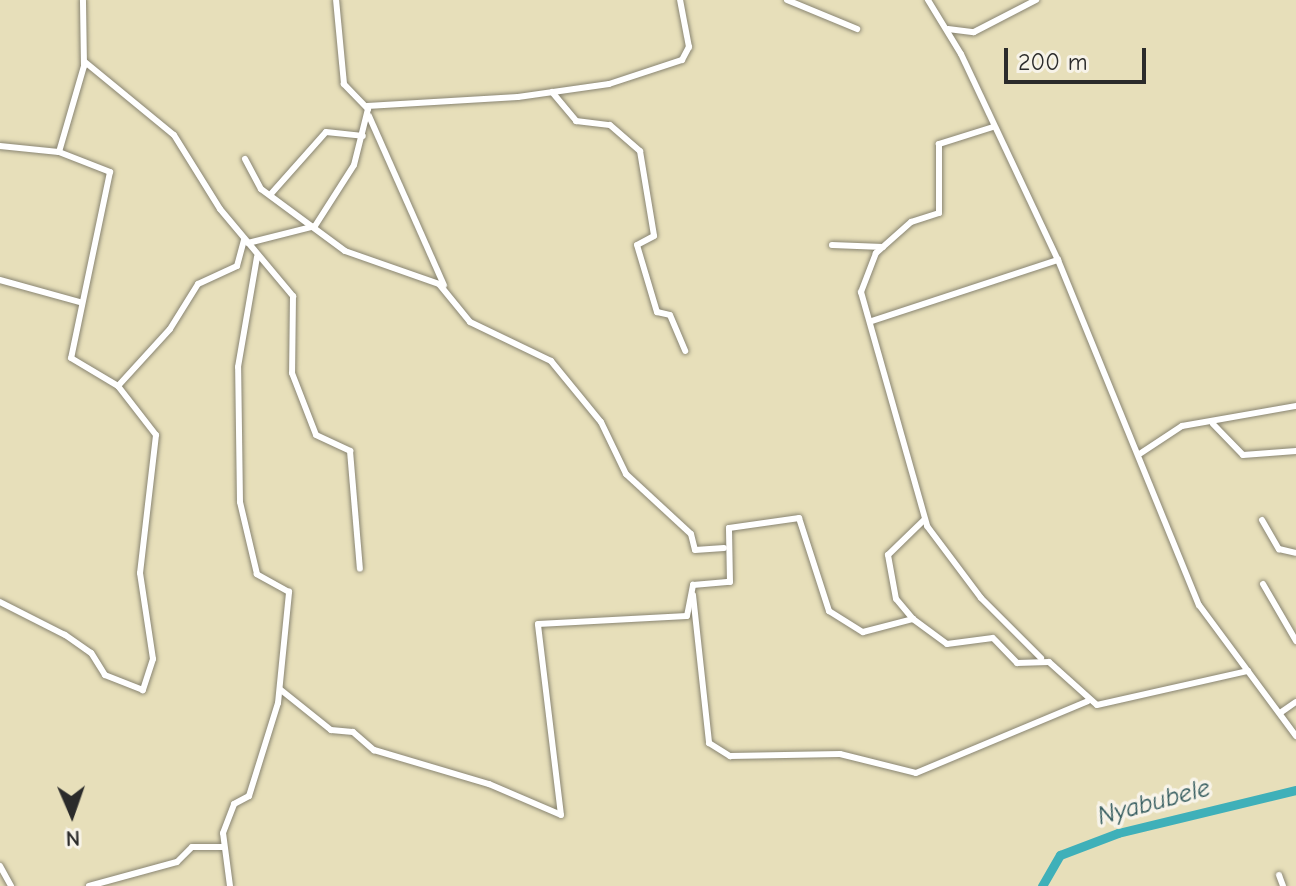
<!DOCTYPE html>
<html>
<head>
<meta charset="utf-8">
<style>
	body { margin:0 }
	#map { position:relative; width:1296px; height:886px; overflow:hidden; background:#e7dfba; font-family:"Comic Neue",sans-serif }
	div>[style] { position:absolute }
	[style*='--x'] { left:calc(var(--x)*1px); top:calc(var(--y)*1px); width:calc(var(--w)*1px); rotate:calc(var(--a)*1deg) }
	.river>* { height:9px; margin:-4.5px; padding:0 4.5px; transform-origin:4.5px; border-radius:4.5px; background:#3fb0b9 }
	.roads { filter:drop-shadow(0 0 2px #898572) drop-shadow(0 0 2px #898572) }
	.minor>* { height:6px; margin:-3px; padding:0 3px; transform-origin:3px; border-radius:3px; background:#fff }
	span { translate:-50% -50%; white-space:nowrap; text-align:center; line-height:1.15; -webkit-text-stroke:7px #f7f3e8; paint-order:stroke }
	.water-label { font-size:26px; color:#325a5d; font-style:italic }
	.north { position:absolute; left:32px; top:774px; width:80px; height:80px; -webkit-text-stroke:6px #f7f3e8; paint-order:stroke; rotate:178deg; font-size:22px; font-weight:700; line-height:32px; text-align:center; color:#2b2b2b }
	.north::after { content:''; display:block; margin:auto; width:28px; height:36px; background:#2b2b2b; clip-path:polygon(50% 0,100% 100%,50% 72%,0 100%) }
	.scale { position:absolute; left:1004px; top:48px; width:142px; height:36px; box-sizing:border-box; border:4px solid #2b2b2b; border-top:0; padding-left:10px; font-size:24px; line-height:28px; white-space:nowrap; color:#2b2b2b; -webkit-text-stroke:6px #f7f3e8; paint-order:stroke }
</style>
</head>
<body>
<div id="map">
	<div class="river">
		<i style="--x:1042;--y:886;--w:36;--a:-60"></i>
		<i style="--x:1060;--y:855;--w:62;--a:-20.8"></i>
		<i style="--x:1118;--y:833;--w:183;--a:-13.6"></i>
	</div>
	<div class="roads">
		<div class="minor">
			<i style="--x:787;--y:0;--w:76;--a:22.5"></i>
			<i style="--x:928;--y:0;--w:63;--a:58.6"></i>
			<i style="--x:961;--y:54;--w:228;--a:64.8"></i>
			<i style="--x:1058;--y:260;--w:373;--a:67.8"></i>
			<i style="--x:1199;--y:605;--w:163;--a:53.5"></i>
			<i style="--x:948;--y:29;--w:26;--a:7"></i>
			<i style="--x:974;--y:32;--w:70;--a:-27.3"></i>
			<i style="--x:85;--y:62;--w:115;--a:39.4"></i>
			<i style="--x:174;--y:135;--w:87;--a:58.1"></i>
			<i style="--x:220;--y:209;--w:114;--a:50"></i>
			<i style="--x:293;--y:296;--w:77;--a:90.7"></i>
			<i style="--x:292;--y:373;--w:66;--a:68.8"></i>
			<i style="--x:316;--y:435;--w:38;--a:25"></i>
			<i style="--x:350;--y:451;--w:118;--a:85.2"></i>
			<i style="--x:552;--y:92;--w:38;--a:50"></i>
			<i style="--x:576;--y:121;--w:34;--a:7"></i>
			<i style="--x:610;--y:125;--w:40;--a:41"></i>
			<i style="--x:640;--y:151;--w:86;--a:80.6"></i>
			<i style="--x:654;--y:236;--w:19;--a:152"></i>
			<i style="--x:637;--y:245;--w:70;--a:73.4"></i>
			<i style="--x:657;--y:312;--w:13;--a:13"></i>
			<i style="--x:670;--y:315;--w:39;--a:67"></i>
			<i style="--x:367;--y:106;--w:151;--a:-3.4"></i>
			<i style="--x:518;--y:97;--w:92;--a:-8.1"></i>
			<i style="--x:609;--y:84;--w:77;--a:-18.2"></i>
			<i style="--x:682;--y:60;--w:15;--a:-62"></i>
			<i style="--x:689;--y:47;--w:48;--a:-100.8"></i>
			<i style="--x:369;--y:116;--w:185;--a:66.1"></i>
			<i style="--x:993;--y:127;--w:57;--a:162.5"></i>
			<i style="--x:939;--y:144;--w:69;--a:90"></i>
			<i style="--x:939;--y:213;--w:29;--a:162"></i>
			<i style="--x:911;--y:222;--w:47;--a:138.5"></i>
			<i style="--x:876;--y:253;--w:42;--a:111"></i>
			<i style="--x:861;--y:292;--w:243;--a:74.2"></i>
			<i style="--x:927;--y:526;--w:90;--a:53.1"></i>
			<i style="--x:981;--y:598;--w:85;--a:45"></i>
			<i style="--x:0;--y:146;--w:59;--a:5.8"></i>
			<i style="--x:59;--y:152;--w:55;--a:21.4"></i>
			<i style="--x:110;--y:172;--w:190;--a:101.8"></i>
			<i style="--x:71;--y:358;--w:55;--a:30.8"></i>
			<i style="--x:118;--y:386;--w:62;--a:52.2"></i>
			<i style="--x:156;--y:435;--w:139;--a:96.6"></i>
			<i style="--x:140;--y:573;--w:87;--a:81.4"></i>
			<i style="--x:153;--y:659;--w:33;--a:108"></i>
			<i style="--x:143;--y:690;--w:41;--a:-158.5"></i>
			<i style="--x:105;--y:675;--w:26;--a:-122"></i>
			<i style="--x:91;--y:653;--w:32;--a:-145"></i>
			<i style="--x:65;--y:635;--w:73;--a:-153.1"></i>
			<i style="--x:59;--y:152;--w:90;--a:-73.8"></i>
			<i style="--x:84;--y:66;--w:66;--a:-90.9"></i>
			<i style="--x:245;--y:159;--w:34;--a:62"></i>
			<i style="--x:261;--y:189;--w:104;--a:36.4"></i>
			<i style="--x:345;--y:251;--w:100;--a:19.3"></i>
			<i style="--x:439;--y:284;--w:49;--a:50.8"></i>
			<i style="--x:470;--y:322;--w:90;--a:25.7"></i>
			<i style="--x:551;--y:361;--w:79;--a:50.7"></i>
			<i style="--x:601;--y:422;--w:58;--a:64.3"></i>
			<i style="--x:626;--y:474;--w:88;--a:42.7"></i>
			<i style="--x:691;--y:534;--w:16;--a:76"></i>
			<i style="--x:695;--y:550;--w:29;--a:-4"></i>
			<i style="--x:270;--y:195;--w:84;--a:-48.4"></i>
			<i style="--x:326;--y:132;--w:37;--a:6"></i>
			<i style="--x:248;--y:243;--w:69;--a:-14.2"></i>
			<i style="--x:315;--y:226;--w:72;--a:-57.4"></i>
			<i style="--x:354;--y:165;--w:58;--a:-76"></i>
			<i style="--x:368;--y:109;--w:35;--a:-134"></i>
			<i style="--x:344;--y:84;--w:84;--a:-95.4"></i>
			<i style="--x:832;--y:245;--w:51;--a:2.2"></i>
			<i style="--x:0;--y:280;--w:83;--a:15.4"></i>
			<i style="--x:872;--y:321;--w:196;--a:-18.2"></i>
			<i style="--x:118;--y:386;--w:77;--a:-47.6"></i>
			<i style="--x:170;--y:329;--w:53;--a:-58.1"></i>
			<i style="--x:198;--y:284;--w:43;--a:-24.8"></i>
			<i style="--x:237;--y:266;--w:28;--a:-75"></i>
			<i style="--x:1213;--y:424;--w:43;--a:45.9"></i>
			<i style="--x:1243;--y:455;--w:53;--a:-4.3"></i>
			<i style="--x:1141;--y:453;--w:49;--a:-33.4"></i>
			<i style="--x:1182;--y:426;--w:116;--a:-10"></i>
			<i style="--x:1262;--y:520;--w:34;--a:60"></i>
			<i style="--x:1279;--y:549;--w:17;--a:13"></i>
			<i style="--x:1263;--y:584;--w:66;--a:59.9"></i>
			<i style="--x:693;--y:595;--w:149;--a:83.8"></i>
			<i style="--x:709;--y:743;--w:25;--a:32"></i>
			<i style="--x:730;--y:756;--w:110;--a:-1"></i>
			<i style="--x:840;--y:754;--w:78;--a:14"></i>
			<i style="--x:916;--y:773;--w:186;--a:-22.7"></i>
			<i style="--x:913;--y:619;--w:26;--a:-130"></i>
			<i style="--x:896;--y:599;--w:45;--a:-100.3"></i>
			<i style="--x:888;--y:555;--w:50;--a:-44.2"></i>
			<i style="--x:281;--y:690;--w:64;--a:38.7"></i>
			<i style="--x:331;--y:730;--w:22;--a:5"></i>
			<i style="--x:353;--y:732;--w:28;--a:41"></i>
			<i style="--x:374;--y:750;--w:120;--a:16.5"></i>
			<i style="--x:489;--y:784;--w:78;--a:23.3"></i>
			<i style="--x:561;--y:815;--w:192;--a:-96.9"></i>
			<i style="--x:538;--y:624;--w:149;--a:-3.1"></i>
			<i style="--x:687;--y:616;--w:32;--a:-79"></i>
			<i style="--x:693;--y:585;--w:37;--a:-5"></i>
			<i style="--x:730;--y:582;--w:54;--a:-91.1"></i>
			<i style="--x:729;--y:528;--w:71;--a:-8.1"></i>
			<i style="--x:799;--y:518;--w:98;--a:72.1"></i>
			<i style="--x:829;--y:611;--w:40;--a:32"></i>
			<i style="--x:863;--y:632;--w:52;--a:-14.6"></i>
			<i style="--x:913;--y:619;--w:42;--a:36.3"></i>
			<i style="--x:947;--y:644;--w:46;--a:-7.4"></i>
			<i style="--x:993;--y:638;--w:35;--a:46"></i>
			<i style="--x:1017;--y:663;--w:32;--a:-2"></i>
			<i style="--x:1049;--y:662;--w:64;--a:41.9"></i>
			<i style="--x:1097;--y:705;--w:155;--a:-12.7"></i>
			<i style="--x:1280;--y:713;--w:19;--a:-35"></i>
			<i style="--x:0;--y:866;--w:23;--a:61"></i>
			<i style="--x:1279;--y:875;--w:12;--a:70"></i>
			<i style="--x:89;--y:886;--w:91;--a:-15.3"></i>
			<i style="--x:177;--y:862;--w:21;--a:-45"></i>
			<i style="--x:192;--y:847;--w:31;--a:0"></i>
			<i style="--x:230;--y:886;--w:53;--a:-97.5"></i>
			<i style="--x:223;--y:833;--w:31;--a:-69"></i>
			<i style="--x:234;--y:804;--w:17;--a:-28"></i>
			<i style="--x:249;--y:796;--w:97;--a:-72.7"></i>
			<i style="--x:278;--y:703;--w:112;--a:-84.3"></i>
			<i style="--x:289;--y:592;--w:37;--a:-151"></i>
			<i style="--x:257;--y:574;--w:74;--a:-103.3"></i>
			<i style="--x:240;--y:502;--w:135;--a:-90.8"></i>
			<i style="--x:238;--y:367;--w:112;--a:-80.2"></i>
		</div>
	</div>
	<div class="water-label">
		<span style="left:1154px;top:803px;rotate:-15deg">Nyabubele</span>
	</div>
	<div class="north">N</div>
	<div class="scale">200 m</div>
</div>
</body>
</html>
